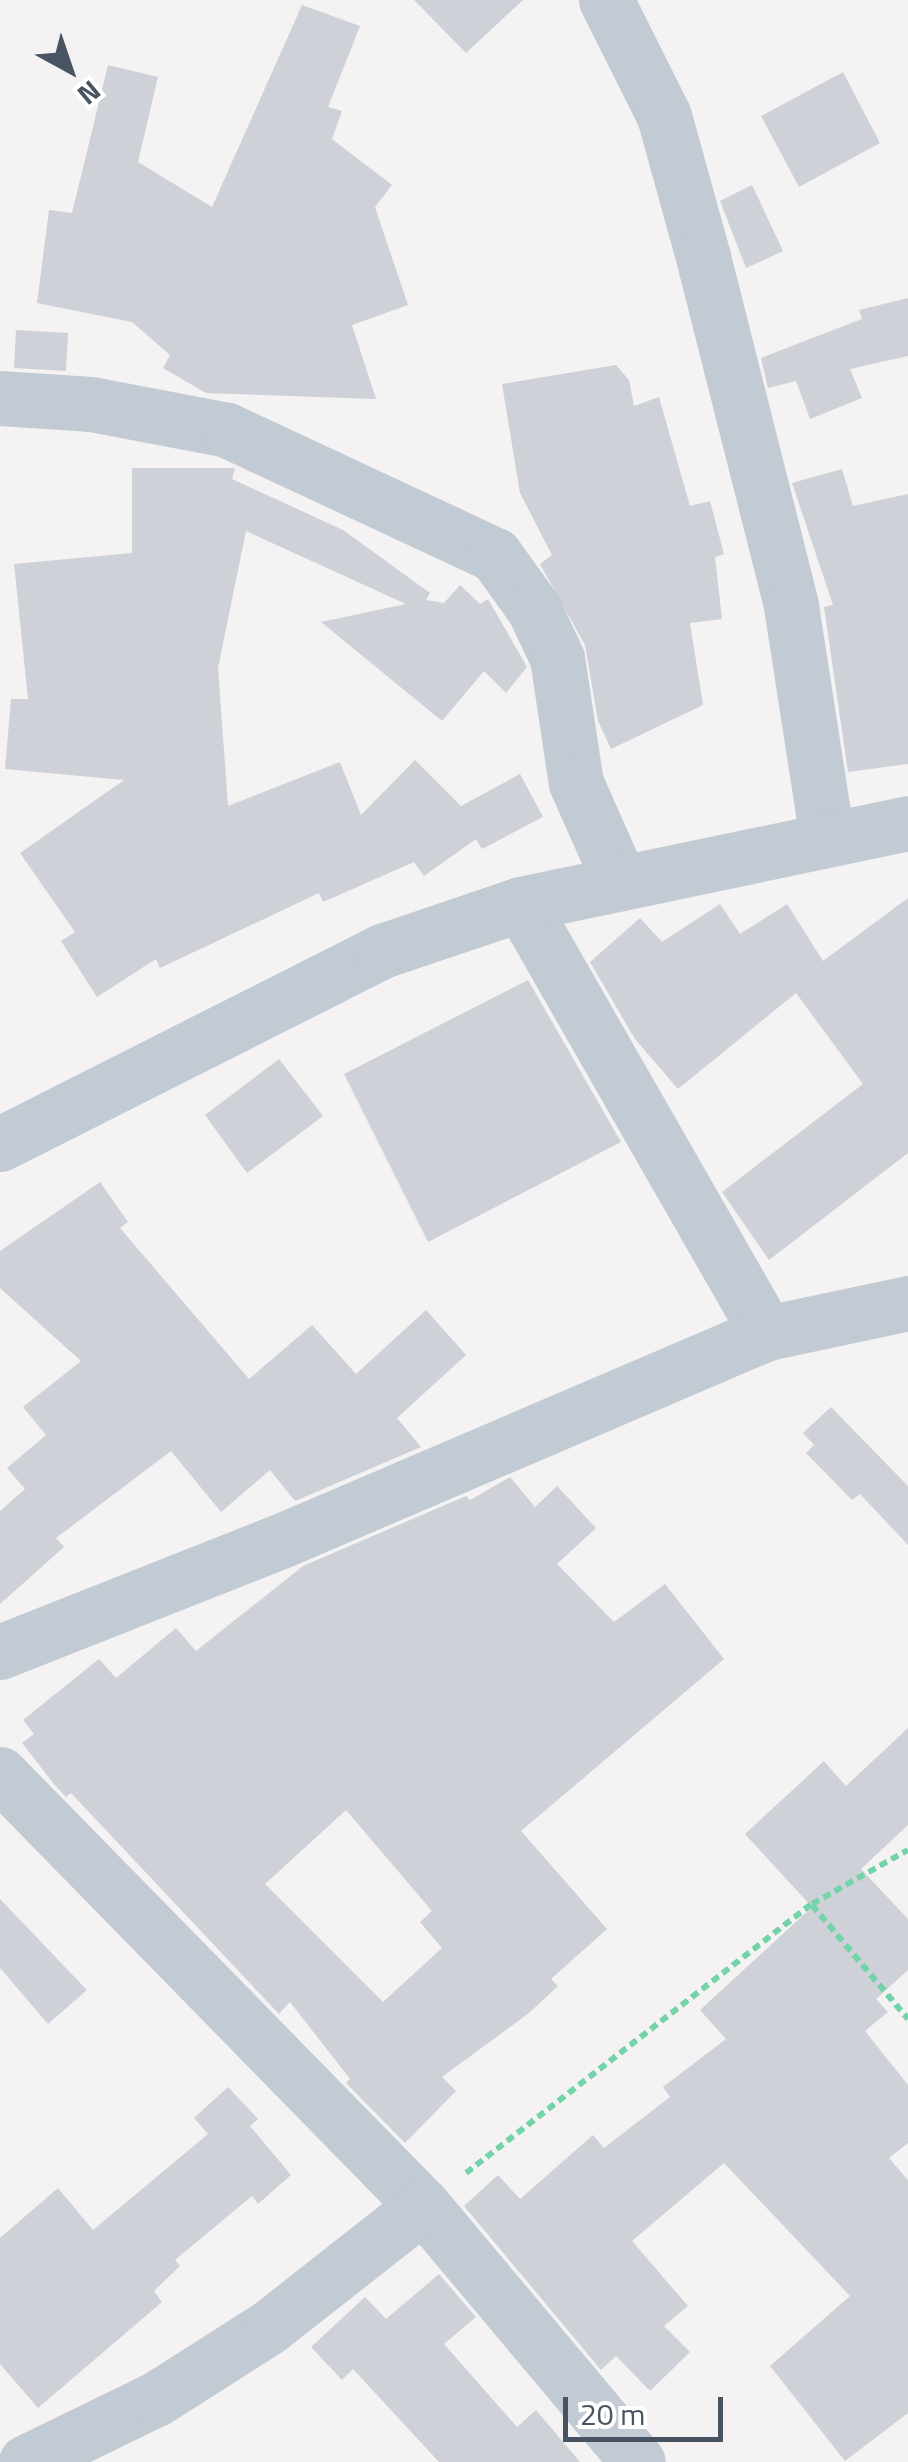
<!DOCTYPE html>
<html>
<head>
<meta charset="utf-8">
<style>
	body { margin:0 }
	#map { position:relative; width:908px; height:2462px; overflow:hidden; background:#f4f2f2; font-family:"Titillium Web",sans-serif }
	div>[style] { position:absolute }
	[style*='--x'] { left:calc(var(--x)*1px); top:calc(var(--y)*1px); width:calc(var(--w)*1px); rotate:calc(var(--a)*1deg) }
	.building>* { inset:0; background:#ced1d7 }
	.path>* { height:6px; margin-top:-3px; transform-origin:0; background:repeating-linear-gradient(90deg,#74d4a9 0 8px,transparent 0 13px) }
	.street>* { height:55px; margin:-27.5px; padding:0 27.5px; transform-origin:27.5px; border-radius:27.5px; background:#c2cbd4 }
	span { translate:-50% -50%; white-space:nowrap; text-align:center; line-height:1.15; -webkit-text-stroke:10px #fff; paint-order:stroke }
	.north { position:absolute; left:20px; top:20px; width:100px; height:100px; -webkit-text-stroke:8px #fff; paint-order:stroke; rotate:140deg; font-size:28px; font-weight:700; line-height:40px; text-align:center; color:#485461 }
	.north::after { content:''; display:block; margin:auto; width:35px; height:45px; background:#485461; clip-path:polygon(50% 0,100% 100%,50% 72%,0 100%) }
	.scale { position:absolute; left:563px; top:2397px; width:160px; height:45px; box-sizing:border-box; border:5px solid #485461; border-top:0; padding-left:12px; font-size:30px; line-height:35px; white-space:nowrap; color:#485461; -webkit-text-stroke:8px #fff; paint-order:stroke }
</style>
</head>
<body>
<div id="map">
	<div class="building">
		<i style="clip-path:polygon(414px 0,523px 0,466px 53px)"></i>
		<i style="clip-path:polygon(302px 5px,360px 26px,328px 107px,342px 111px,332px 139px,392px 185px,375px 207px,408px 305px,352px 325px,376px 399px,206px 393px,163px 368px,170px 355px,132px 322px,37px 303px,49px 210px,72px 213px,108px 65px,158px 77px,138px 162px,212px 207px)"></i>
		<i style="clip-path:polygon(843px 72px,880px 143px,799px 187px,761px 116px)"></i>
		<i style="clip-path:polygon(752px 185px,783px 251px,746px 268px,720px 201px)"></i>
		<i style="clip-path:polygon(908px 298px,908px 356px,850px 369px,862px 398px,810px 419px,796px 381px,768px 388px,761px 358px,862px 319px,859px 310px)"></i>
		<i style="clip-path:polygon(16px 330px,68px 333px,66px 371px,14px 368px)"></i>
		<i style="clip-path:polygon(616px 365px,629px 380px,634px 406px,659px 397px,690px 506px,710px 501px,724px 554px,715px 557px,722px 619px,690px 623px,703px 705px,611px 749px,598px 721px,585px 645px,540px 564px,552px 555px,520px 493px,502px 384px)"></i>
		<i style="clip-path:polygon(132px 468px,235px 468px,232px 479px,343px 530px,430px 593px,426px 600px,444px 603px,460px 585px,480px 604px,488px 599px,527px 667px,506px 693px,484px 671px,442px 721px,321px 622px,406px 604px,246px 531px,218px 668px,228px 806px,340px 762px,361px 815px,415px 760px,461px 806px,520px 774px,543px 817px,482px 849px,476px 839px,424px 876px,414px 862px,323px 902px,319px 893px,160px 968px,156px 959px,97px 997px,61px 941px,75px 932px,20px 853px,124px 780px,5px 769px,11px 699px,28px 699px,14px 564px,132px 553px)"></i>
		<i style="clip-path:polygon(842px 469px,853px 506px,908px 494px,908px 764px,848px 772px,824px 607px,833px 605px,792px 483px)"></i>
		<i style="clip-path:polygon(908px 898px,908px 1153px,769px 1260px,722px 1192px,863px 1084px,796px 993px,678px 1089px,635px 1039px,590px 962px,640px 918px,662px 942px,720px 904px,740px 934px,787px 904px,823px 961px)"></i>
		<i style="clip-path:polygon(528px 980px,621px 1142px,428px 1242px,344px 1074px)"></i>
		<i style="clip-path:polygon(279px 1059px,323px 1116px,247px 1173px,205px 1115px)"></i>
		<i style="clip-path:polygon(100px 1182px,128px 1222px,120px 1228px,249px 1379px,312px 1325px,356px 1374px,426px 1310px,466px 1355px,397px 1418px,421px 1447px,295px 1501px,270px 1470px,221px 1512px,171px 1451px,56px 1538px,64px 1547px,0 1604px,0 1511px,25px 1489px,7px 1468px,46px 1435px,23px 1407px,81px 1361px,0 1288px,0 1251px)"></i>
		<i style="clip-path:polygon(831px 1407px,908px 1486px,908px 1545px,860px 1494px,852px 1500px,806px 1453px,814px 1445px,803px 1433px)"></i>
		<i style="clip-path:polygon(evenodd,510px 1477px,535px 1507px,557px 1486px,596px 1528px,557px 1564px,614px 1622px,665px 1584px,724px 1659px,521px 1831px,607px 1929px,551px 1979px,558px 1986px,529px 2013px,442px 2077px,456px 2091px,405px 2143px,346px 2083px,350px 2079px,290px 2002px,279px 2014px,71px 1793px,66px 1797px,54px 1784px,22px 1743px,34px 1734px,23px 1720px,99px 1659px,116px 1678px,176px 1628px,196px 1651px,303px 1566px,466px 1496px,470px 1500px,510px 1477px,346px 1810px,432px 1911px,420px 1922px,442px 1948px,383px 2002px,265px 1884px,346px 1810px)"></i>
		<i style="clip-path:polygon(908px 1728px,908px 1825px,861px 1869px,908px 1919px,908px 1970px,876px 1999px,888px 2012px,865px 2031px,908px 2085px,908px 2143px,889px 2158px,908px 2180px,908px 2413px,845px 2461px,770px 2366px,850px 2296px,724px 2163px,632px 2241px,688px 2306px,664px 2326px,690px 2352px,650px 2391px,616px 2356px,601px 2370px,464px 2206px,498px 2175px,520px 2199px,593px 2135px,604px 2148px,670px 2097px,663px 2087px,726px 2039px,700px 2010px,812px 1907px,745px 1834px,824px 1761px,846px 1786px)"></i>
		<i style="clip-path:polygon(0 1899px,87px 1990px,48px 2024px,0 1968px)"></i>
		<i style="clip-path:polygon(228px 2087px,258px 2119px,250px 2126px,291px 2175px,258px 2204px,252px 2196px,175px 2260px,180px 2266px,154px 2291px,162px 2302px,38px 2408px,0 2364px,0 2238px,58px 2188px,93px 2230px,208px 2134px,194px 2118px)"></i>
		<i style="clip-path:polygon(439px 2274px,476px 2317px,444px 2344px,517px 2427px,536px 2410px,580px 2462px,439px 2462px,353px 2369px,342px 2380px,311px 2347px,365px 2297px,386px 2319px)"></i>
	</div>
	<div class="path">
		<i style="--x:812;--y:1905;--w:149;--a:49.9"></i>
		<i style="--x:466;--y:2173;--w:438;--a:-37.9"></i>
		<i style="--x:812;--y:1904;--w:110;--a:-29.4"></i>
	</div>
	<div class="street">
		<i style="--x:606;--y:0;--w:130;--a:63.4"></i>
		<i style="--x:664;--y:116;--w:146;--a:74.5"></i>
		<i style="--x:703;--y:257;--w:360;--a:75.8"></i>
		<i style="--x:791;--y:606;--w:235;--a:81.2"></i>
		<i style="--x:0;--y:398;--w:91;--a:3.8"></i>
		<i style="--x:91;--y:404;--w:138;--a:10.8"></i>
		<i style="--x:227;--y:430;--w:296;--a:25"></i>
		<i style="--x:495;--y:555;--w:67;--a:54.2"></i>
		<i style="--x:534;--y:609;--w:54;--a:64.9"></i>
		<i style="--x:557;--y:658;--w:126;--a:81.4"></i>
		<i style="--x:576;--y:783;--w:106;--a:66.1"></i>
		<i style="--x:521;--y:904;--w:495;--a:60.2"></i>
		<i style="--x:0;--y:1144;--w:428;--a:-26.8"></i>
		<i style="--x:382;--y:951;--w:147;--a:-18.7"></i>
		<i style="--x:521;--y:904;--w:395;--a:-11.8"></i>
		<i style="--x:0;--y:1652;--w:304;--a:-21.6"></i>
		<i style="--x:283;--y:1540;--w:526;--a:-23.16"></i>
		<i style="--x:767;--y:1333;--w:144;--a:-12"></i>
		<i style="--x:0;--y:1774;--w:605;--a:45.6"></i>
		<i style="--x:423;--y:2206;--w:334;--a:50"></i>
		<i style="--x:26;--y:2462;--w:144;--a:-25.9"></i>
		<i style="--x:156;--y:2399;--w:134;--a:-32.5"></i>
		<i style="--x:269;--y:2327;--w:196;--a:-38.2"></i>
	</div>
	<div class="north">N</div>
	<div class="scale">20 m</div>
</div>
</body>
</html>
